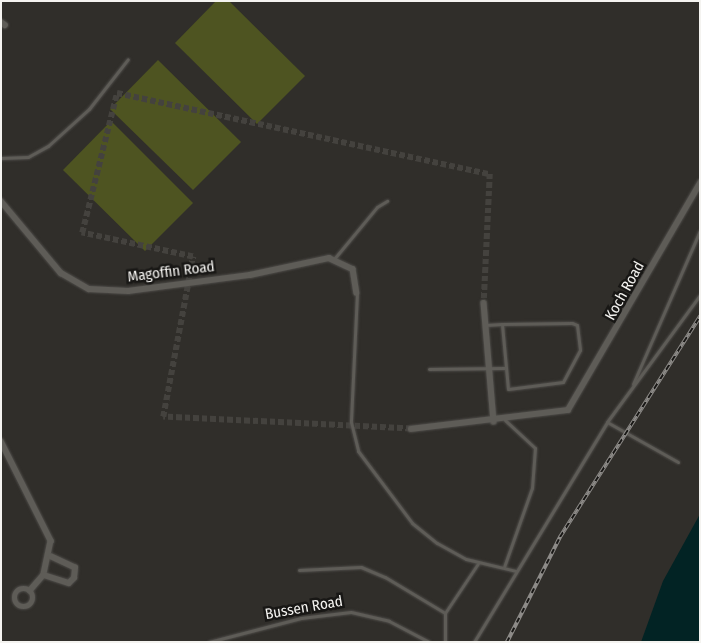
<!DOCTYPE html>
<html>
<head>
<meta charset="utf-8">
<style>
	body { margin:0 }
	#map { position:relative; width:701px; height:643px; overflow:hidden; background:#302e2a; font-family:"Fira Sans Condensed",sans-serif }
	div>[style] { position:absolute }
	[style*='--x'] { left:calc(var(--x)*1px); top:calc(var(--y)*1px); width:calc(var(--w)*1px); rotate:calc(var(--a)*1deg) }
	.green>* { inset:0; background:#4e5421 }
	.water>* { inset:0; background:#022324 }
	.minor-tunnel>* { height:5.5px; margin-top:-2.75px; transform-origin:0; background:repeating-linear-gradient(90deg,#44423e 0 5.5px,transparent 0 8.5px) }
	.roads { filter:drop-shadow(0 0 1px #4d4b48) drop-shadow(0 0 1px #4d4b48) }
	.service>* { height:3px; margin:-1.5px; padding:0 1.5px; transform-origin:1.5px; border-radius:1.5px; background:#5e5c57 }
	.minor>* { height:5.5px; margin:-2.75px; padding:0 2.75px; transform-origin:2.75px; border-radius:2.75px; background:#5e5c57 }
	.minor>.ring { margin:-2.75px; padding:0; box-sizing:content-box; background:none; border:5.5px solid #5e5c57; border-radius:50% }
	.rail>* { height:4px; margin-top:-2px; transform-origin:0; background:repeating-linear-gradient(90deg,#181715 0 5.5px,#8d8b88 0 11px); box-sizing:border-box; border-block:1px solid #8d8b88 }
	span { translate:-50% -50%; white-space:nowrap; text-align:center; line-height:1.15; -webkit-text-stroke:5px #181715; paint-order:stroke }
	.street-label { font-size:15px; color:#f4f3f0 }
	.frame { position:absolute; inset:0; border:2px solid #f4f3f0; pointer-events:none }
</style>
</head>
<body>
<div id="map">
	<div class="green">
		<i style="clip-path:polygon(216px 1px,229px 1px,305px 76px,257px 124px,175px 43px)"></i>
		<i style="clip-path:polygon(158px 60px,241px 142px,193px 190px,110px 109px)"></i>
		<i style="clip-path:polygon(111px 121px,193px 203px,145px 251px,63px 170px)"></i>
	</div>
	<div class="water">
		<i style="clip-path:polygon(700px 514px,700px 642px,641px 642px,663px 581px)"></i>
	</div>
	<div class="minor-tunnel">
		<i style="--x:411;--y:429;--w:248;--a:-177.2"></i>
		<i style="--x:163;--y:417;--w:163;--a:-79.4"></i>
		<i style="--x:193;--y:257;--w:114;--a:-167.8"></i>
		<i style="--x:82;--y:233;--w:144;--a:-76"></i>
		<i style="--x:117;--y:93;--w:382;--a:12.3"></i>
		<i style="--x:490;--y:174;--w:129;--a:92.7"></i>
	</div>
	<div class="roads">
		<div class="service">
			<i style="--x:1;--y:158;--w:27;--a:-2"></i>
			<i style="--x:28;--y:157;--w:23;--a:-29"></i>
			<i style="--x:48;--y:146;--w:55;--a:-42.1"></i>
			<i style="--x:89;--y:109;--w:63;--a:-52"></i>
			<i style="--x:334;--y:259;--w:67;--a:-50.4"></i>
			<i style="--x:377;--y:207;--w:12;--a:-31"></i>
			<i style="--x:357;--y:293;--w:129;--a:92.7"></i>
			<i style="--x:351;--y:422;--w:30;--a:76"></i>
			<i style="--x:358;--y:451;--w:90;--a:53.1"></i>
			<i style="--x:412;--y:523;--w:32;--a:39"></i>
			<i style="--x:437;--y:543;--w:33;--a:29"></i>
			<i style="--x:466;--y:559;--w:51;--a:13.5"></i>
			<i style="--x:486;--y:325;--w:16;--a:-4"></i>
			<i style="--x:502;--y:324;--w:70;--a:-0.8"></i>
			<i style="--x:572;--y:323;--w:5;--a:22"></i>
			<i style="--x:577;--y:325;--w:25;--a:83"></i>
			<i style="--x:580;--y:350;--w:36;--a:118"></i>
			<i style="--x:563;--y:382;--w:55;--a:172.7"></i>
			<i style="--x:508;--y:389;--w:65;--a:-95.3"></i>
			<i style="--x:429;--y:369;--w:75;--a:-0.8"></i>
			<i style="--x:633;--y:384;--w:167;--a:-66.4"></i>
			<i style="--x:678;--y:462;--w:81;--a:-150.6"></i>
			<i style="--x:607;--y:422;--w:157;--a:-53.8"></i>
			<i style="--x:504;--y:567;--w:84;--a:-70.5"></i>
			<i style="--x:532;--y:488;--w:40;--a:-85.7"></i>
			<i style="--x:535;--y:448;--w:41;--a:-137"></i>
			<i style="--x:299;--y:570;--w:62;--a:-2.8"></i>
			<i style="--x:361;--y:567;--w:26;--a:23"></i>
			<i style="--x:385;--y:577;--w:70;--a:31"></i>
			<i style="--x:445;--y:613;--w:29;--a:90"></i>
			<i style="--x:445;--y:613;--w:61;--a:-56.3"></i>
			<i style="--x:209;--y:642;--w:95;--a:-14.6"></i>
			<i style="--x:301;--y:618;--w:50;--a:-6.8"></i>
			<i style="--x:351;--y:612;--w:39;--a:13"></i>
			<i style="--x:389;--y:621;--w:45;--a:27.7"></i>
			<i style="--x:474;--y:642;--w:257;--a:-58.8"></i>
		</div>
		<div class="minor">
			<i style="--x:1;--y:22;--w:5;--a:37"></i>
			<i style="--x:1;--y:201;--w:94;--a:50.2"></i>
			<i style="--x:61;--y:273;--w:32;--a:30"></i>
			<i style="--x:89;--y:289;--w:39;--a:3"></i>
			<i style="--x:128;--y:291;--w:123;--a:-7.5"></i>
			<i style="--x:250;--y:275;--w:81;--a:-12.1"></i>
			<i style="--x:329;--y:258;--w:26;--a:25"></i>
			<i style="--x:353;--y:269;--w:24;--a:81"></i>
			<i style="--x:484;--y:303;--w:119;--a:85.2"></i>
			<i style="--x:411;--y:429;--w:158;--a:-6.9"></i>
			<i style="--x:568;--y:410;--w:263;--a:-59.8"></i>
			<i style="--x:1;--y:441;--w:112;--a:63.4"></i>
			<i style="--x:51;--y:541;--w:35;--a:102"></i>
			<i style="--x:44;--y:575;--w:21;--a:131"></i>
			<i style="--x:44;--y:575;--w:26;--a:18"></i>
			<i style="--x:69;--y:583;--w:7;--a:-45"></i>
			<i style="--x:74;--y:578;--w:10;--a:-84"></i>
			<i style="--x:75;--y:568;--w:26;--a:-155"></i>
			<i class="ring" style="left:15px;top:589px;width:12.5px;height:12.5px"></i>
		</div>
	</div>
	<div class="rail">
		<i style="--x:507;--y:642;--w:118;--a:-63.2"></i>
		<i style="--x:560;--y:537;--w:262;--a:-57.6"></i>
	</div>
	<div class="street-label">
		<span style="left:171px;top:272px;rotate:-7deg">Magoffin Road</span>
		<span style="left:625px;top:291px;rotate:-61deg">Koch Road</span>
		<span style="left:304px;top:608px;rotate:-10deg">Bussen Road</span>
	</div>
	<div class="frame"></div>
</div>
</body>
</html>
